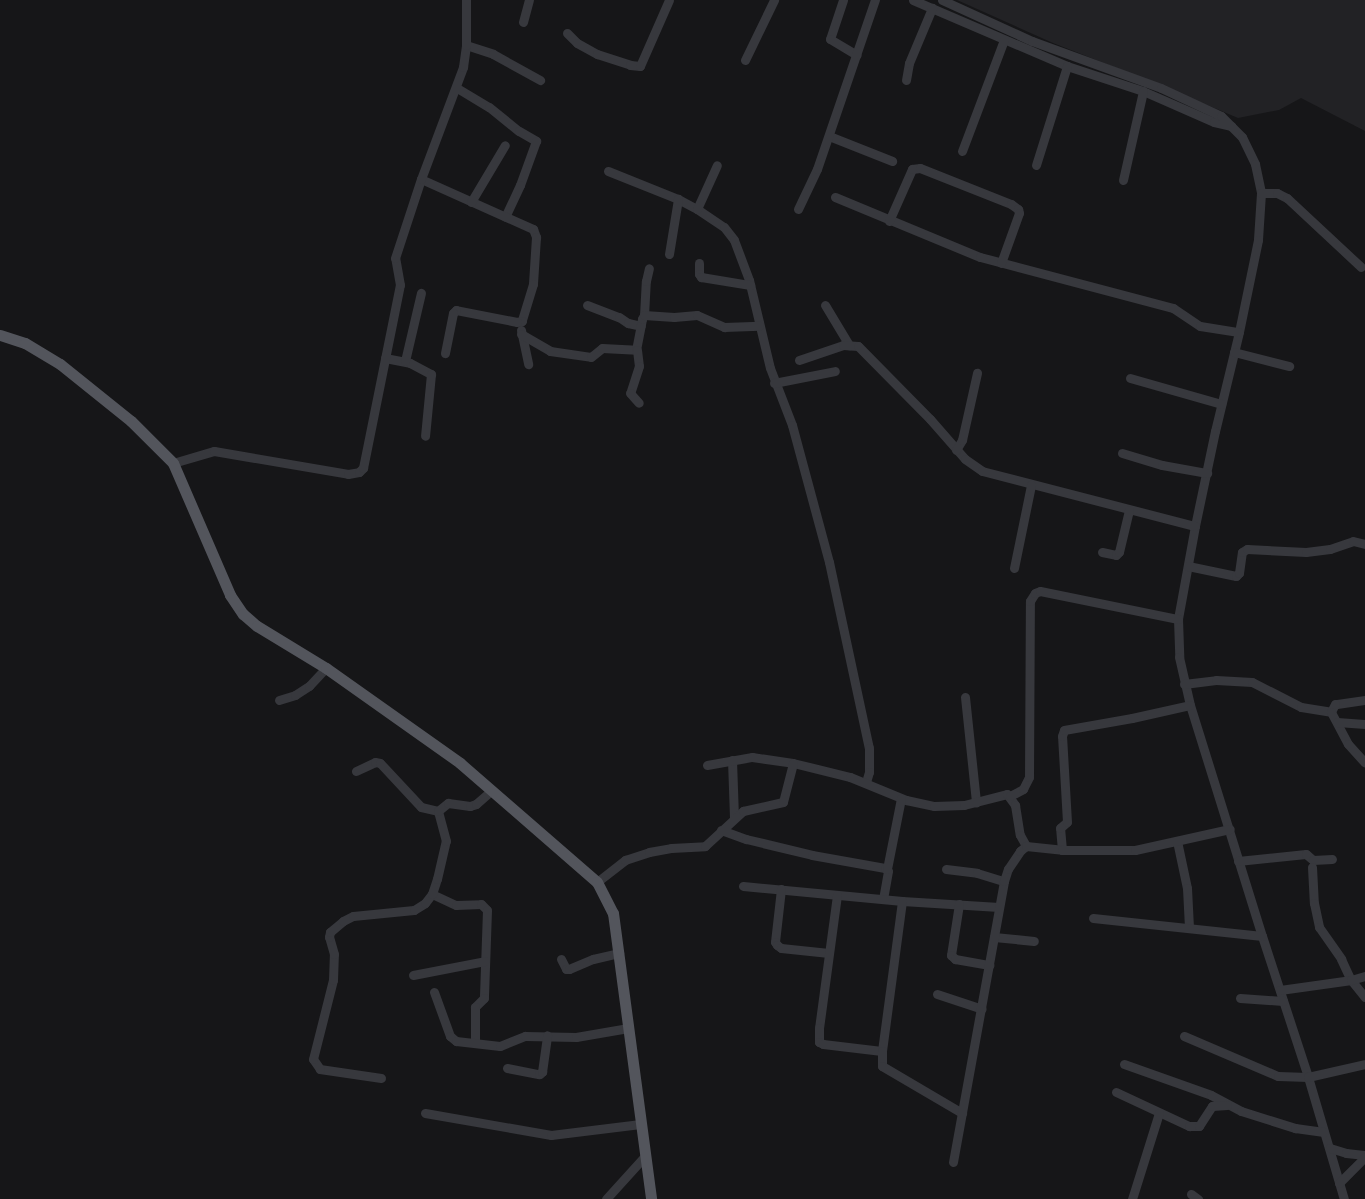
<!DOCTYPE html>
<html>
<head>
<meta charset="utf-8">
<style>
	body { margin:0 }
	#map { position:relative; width:1365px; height:1199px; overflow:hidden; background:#161618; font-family:"Asap Condensed",sans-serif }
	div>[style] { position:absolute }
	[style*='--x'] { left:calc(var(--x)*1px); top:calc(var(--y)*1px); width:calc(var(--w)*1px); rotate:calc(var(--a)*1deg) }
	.built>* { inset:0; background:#222225 }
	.minor>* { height:9px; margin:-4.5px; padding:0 4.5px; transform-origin:4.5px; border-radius:4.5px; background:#37383d }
	.major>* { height:11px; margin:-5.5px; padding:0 5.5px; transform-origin:5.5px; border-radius:5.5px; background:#53555c }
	span { translate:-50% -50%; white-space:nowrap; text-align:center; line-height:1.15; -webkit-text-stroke:4.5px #111113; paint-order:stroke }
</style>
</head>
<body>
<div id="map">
	<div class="built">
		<i style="clip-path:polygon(957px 0,1365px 0,1365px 131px,1301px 98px,1279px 110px,1238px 118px,1155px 83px,1053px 43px)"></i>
	</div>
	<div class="minor">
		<i style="--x:843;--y:0;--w:41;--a:108.4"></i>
		<i style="--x:830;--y:39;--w:31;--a:31"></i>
		<i style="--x:913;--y:0;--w:168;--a:23.2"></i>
		<i style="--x:1067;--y:66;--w:80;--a:18.2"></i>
		<i style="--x:1143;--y:91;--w:77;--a:23.6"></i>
		<i style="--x:1214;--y:122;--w:18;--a:13"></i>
		<i style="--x:942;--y:0;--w:99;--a:24.5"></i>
		<i style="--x:1032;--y:41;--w:137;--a:20"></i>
		<i style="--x:1161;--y:88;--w:66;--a:25"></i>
		<i style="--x:1221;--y:116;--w:30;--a:45"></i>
		<i style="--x:1242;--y:137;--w:30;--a:64"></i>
		<i style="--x:1255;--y:164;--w:30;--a:78"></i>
		<i style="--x:1261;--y:193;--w:47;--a:93.7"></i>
		<i style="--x:1258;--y:240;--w:94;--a:101.7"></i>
		<i style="--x:1239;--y:332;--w:102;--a:103.6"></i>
		<i style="--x:1215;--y:431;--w:97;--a:101.9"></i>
		<i style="--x:1195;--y:526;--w:95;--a:100.4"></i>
		<i style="--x:1178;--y:619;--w:38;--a:88"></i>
		<i style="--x:1179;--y:657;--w:49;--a:77.1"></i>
		<i style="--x:1190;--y:705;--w:242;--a:72.7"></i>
		<i style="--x:1262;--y:936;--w:148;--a:71.9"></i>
		<i style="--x:1308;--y:1077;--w:127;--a:73.6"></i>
		<i style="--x:523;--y:22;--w:23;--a:-75"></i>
		<i style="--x:567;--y:33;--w:14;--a:45"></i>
		<i style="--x:577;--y:43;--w:23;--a:29"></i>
		<i style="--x:597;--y:54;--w:35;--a:18"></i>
		<i style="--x:630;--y:65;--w:10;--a:6"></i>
		<i style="--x:640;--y:66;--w:72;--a:-66.3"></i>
		<i style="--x:466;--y:45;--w:28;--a:18"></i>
		<i style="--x:493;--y:54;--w:54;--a:29"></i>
		<i style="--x:745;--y:60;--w:67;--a:-64.2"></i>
		<i style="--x:906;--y:80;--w:17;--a:-80"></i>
		<i style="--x:909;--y:63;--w:60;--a:-67.3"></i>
		<i style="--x:457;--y:88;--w:37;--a:31"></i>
		<i style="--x:489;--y:107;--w:38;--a:39"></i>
		<i style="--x:519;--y:131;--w:20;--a:30"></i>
		<i style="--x:536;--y:141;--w:47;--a:110"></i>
		<i style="--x:520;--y:185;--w:35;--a:115"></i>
		<i style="--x:829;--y:136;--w:68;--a:21.6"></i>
		<i style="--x:962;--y:151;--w:119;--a:-69.3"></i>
		<i style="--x:1036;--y:165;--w:104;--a:-72.6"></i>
		<i style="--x:608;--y:171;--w:75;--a:21.8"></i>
		<i style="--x:678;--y:199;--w:21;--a:28"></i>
		<i style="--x:697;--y:209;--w:32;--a:34"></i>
		<i style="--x:724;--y:227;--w:16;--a:52"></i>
		<i style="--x:734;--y:240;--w:43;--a:69.4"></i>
		<i style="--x:749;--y:280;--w:90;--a:76.6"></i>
		<i style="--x:770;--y:368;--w:61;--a:68.9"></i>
		<i style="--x:792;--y:425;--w:142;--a:74.9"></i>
		<i style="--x:829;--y:562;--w:190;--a:77.9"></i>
		<i style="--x:869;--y:748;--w:24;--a:90"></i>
		<i style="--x:869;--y:772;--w:10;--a:107"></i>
		<i style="--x:421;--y:179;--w:123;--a:24.1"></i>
		<i style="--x:533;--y:229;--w:9;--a:69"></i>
		<i style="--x:536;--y:237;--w:47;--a:93.7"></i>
		<i style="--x:533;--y:284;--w:39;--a:107"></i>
		<i style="--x:522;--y:321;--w:5;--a:169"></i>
		<i style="--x:517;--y:322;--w:62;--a:-168.9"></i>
		<i style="--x:456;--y:310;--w:4;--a:135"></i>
		<i style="--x:453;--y:313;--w:41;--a:101.3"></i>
		<i style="--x:1123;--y:180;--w:91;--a:-77.3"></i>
		<i style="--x:1261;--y:193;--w:16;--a:0"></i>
		<i style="--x:1277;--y:193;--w:11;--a:27"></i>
		<i style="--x:1287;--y:198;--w:101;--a:43"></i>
		<i style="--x:835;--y:197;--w:157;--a:22.5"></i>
		<i style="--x:980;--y:257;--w:200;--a:14.8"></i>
		<i style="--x:1173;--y:308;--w:32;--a:34"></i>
		<i style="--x:1200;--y:326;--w:39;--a:9"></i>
		<i style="--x:471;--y:202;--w:66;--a:-59.2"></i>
		<i style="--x:697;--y:209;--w:48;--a:-65.6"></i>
		<i style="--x:798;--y:209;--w:44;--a:-64.6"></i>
		<i style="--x:817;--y:169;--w:179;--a:-71.1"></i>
		<i style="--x:889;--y:221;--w:57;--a:-66.1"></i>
		<i style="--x:912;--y:169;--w:8;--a:-7"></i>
		<i style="--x:920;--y:168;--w:98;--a:21.6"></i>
		<i style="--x:1011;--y:204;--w:9;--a:36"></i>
		<i style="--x:1018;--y:209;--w:4;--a:76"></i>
		<i style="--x:1019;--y:213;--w:53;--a:109.8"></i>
		<i style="--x:669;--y:254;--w:56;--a:-80.7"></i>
		<i style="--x:699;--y:263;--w:11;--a:90"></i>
		<i style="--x:699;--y:274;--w:4;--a:56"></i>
		<i style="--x:701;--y:277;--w:50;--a:9.3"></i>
		<i style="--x:587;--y:305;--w:34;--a:21"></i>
		<i style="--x:619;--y:317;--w:11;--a:34"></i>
		<i style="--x:628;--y:323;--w:13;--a:13"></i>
		<i style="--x:825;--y:305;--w:47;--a:59"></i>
		<i style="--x:644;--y:316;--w:35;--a:-87"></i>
		<i style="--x:646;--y:281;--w:13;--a:-77"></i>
		<i style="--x:521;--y:330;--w:35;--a:78"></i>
		<i style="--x:521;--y:334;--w:34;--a:30"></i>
		<i style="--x:550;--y:351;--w:41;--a:8.3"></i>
		<i style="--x:591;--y:357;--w:14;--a:-39"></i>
		<i style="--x:602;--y:348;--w:34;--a:3"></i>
		<i style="--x:636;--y:350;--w:32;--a:-79"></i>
		<i style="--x:642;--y:319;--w:4;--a:-63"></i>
		<i style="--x:644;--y:315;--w:30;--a:4"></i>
		<i style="--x:674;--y:317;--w:23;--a:-5"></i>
		<i style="--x:697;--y:315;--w:30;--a:24"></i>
		<i style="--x:724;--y:327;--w:35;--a:-2"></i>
		<i style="--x:637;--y:350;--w:16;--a:83"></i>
		<i style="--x:639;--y:366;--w:28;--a:108"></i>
		<i style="--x:630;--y:393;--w:13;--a:48"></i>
		<i style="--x:1234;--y:352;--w:57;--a:14.3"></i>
		<i style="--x:385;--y:358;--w:25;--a:11"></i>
		<i style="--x:410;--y:363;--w:24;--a:28"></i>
		<i style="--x:431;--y:374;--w:62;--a:95.5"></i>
		<i style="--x:799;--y:360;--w:46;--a:-18.8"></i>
		<i style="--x:843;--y:345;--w:15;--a:4"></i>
		<i style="--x:858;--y:346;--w:103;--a:45.4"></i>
		<i style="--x:930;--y:419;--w:53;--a:48.8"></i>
		<i style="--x:965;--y:459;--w:21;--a:35"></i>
		<i style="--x:982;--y:471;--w:220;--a:14.5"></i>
		<i style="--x:405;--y:361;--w:70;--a:-76.8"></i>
		<i style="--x:1130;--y:378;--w:95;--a:15.9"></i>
		<i style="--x:774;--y:383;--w:62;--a:-11.1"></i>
		<i style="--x:956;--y:450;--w:12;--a:-59"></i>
		<i style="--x:962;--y:440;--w:69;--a:-77.4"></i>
		<i style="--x:1122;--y:453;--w:42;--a:16.7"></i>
		<i style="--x:1162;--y:465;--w:46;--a:10.1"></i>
		<i style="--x:173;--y:463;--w:43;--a:-16.3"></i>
		<i style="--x:214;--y:451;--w:136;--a:9.7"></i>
		<i style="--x:348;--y:474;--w:11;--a:-10"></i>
		<i style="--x:359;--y:472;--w:6;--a:-45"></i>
		<i style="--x:363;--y:468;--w:187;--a:-78.6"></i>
		<i style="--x:400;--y:285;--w:27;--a:-100"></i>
		<i style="--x:395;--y:258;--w:83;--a:-71.8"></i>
		<i style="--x:421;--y:179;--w:120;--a:-69.4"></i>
		<i style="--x:463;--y:67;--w:22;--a:-82"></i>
		<i style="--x:466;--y:45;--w:45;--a:-90"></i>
		<i style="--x:1102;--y:552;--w:14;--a:12"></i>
		<i style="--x:1116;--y:555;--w:4;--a:-45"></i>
		<i style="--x:1119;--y:552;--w:43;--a:-76.6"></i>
		<i style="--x:1188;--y:566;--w:49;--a:11.8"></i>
		<i style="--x:1236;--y:576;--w:4;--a:-45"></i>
		<i style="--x:1239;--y:573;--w:21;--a:-82"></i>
		<i style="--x:1242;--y:552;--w:6;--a:-31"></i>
		<i style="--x:1247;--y:549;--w:59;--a:2.9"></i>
		<i style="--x:1306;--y:552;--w:24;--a:-7"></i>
		<i style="--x:1330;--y:549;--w:24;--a:-19"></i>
		<i style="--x:1353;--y:541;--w:12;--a:14"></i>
		<i style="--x:1014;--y:568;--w:85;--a:-78.4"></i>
		<i style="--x:1184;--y:684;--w:32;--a:-7"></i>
		<i style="--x:1216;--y:680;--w:36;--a:3"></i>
		<i style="--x:1252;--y:682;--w:55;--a:27"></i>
		<i style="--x:1301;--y:707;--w:30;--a:9"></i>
		<i style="--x:965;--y:697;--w:106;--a:84"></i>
		<i style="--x:279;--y:700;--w:17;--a:-17"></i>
		<i style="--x:295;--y:695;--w:17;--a:-33"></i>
		<i style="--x:309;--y:686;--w:25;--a:-47"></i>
		<i style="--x:1365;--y:700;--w:30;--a:172"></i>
		<i style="--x:1335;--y:704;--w:9;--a:117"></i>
		<i style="--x:1331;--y:712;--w:36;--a:62"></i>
		<i style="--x:1348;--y:744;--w:25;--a:48"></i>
		<i style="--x:1337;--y:722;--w:28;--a:4"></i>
		<i style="--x:732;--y:760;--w:58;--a:88"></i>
		<i style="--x:707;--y:765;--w:46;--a:-10.1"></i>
		<i style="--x:752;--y:757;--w:41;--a:8.3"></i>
		<i style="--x:793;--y:763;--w:59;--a:13.8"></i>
		<i style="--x:850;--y:777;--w:61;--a:22.3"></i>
		<i style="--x:906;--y:800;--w:29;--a:12"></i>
		<i style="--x:934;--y:806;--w:30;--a:-2"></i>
		<i style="--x:964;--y:805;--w:44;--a:-14.3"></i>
		<i style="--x:1007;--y:794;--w:14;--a:54"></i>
		<i style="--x:1015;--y:805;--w:30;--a:81"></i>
		<i style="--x:1020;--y:835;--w:13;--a:61"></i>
		<i style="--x:356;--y:771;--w:21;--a:-25"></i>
		<i style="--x:375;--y:762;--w:5;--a:11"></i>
		<i style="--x:380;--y:763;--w:60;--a:47"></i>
		<i style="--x:421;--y:807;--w:17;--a:13"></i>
		<i style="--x:1010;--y:796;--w:15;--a:-28"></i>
		<i style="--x:1023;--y:789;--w:13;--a:-63"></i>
		<i style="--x:1029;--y:777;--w:176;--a:-89.7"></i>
		<i style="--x:1030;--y:601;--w:9;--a:-58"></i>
		<i style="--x:1035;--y:593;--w:5;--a:-22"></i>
		<i style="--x:1040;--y:591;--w:141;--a:11.5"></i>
		<i style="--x:721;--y:830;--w:27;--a:20"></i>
		<i style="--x:746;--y:839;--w:68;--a:13.6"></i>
		<i style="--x:812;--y:855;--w:74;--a:10.1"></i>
		<i style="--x:885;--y:868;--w:4;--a:45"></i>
		<i style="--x:888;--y:871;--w:28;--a:100"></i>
		<i style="--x:1177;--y:841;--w:48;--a:78"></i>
		<i style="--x:1187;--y:888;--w:40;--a:87.1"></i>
		<i style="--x:1062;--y:850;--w:22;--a:-95"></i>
		<i style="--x:1060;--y:828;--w:9;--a:-41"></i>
		<i style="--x:1067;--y:822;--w:86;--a:-93.3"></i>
		<i style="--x:1062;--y:736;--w:6;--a:-72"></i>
		<i style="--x:1064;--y:730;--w:69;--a:-10"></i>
		<i style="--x:1132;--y:718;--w:59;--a:-12.6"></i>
		<i style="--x:1238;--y:861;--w:68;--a:-5.9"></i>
		<i style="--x:1306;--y:854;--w:9;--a:41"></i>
		<i style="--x:1313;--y:860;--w:19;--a:-3"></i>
		<i style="--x:1312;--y:867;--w:36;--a:87"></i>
		<i style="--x:1314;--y:903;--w:25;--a:78"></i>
		<i style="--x:1319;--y:927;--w:39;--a:55"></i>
		<i style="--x:1341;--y:959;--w:23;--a:65"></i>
		<i style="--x:1351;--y:980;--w:22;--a:51"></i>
		<i style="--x:887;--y:869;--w:72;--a:-78.8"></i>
		<i style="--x:946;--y:869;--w:31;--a:7"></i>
		<i style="--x:977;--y:873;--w:28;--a:17"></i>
		<i style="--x:597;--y:882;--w:36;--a:-38"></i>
		<i style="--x:625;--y:860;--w:25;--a:-18"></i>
		<i style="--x:649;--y:852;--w:22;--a:-10"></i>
		<i style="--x:671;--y:848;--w:34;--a:-3"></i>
		<i style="--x:705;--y:846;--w:52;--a:-42.6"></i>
		<i style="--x:743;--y:811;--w:41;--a:-12.7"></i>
		<i style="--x:783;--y:802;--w:40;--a:-75.6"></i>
		<i style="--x:743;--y:886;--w:160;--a:5.4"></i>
		<i style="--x:902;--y:901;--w:97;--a:3.5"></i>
		<i style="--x:781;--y:889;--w:53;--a:96.5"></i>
		<i style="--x:775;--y:942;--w:4;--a:56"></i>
		<i style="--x:777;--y:945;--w:5;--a:37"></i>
		<i style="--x:781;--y:948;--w:48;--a:5.9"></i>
		<i style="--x:432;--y:894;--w:26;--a:25"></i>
		<i style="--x:456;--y:905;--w:25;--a:-2"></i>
		<i style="--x:481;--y:904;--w:8;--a:45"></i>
		<i style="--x:487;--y:910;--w:88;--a:92"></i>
		<i style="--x:484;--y:998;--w:13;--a:135"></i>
		<i style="--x:475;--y:1007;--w:36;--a:90"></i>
		<i style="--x:837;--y:895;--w:134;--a:97.7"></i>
		<i style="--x:819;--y:1028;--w:14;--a:90"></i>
		<i style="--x:819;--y:1042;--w:4;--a:27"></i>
		<i style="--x:823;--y:1044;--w:59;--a:6.8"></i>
		<i style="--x:902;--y:901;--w:151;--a:97.6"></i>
		<i style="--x:882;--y:1051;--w:15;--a:90"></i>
		<i style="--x:882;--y:1066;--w:93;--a:30.4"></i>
		<i style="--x:959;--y:904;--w:52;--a:98.9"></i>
		<i style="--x:951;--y:955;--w:6;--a:45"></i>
		<i style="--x:955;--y:959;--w:35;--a:10"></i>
		<i style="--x:1093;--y:918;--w:170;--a:6.1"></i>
		<i style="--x:994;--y:937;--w:40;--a:5.7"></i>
		<i style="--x:561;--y:959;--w:11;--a:63"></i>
		<i style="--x:566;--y:969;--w:3;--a:0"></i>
		<i style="--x:569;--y:969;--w:26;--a:-23"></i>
		<i style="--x:593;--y:959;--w:27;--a:-13"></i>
		<i style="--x:413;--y:975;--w:73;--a:-11"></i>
		<i style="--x:1280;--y:990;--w:72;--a:-8"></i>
		<i style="--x:1351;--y:980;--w:15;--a:-16"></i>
		<i style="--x:434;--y:992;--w:47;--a:70"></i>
		<i style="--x:450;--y:1036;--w:8;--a:40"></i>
		<i style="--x:456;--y:1041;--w:44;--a:6.5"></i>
		<i style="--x:500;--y:1046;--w:27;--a:-22"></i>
		<i style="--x:525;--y:1036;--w:51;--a:1.1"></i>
		<i style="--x:576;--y:1037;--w:53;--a:-9.8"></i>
		<i style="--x:937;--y:994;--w:47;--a:18.4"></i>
		<i style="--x:1240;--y:998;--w:43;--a:4"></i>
		<i style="--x:1184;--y:1036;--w:102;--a:23.1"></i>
		<i style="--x:1278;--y:1076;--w:30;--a:2"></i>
		<i style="--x:1308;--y:1077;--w:58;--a:-12.8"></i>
		<i style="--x:1124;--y:1064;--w:92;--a:19.6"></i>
		<i style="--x:1211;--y:1095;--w:34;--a:28"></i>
		<i style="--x:1241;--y:1111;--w:57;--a:17.5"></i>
		<i style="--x:1295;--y:1128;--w:29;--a:8"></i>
		<i style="--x:507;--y:1068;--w:33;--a:11"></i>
		<i style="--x:539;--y:1074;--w:4;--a:-34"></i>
		<i style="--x:542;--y:1072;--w:37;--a:-82"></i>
		<i style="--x:381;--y:1078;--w:62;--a:-171.6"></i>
		<i style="--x:320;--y:1069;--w:12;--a:-125"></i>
		<i style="--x:313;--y:1059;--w:81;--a:-75.8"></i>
		<i style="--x:333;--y:980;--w:26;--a:-88"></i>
		<i style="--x:334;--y:954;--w:18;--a:-106"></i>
		<i style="--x:329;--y:937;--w:5;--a:-79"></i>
		<i style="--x:330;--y:932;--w:17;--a:-40"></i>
		<i style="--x:343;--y:921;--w:11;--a:-27"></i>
		<i style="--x:353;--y:916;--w:61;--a:-5.6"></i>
		<i style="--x:414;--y:910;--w:13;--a:-32"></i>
		<i style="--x:425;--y:903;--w:11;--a:-52"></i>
		<i style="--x:432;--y:894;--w:16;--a:-72"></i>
		<i style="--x:437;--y:879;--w:39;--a:-77"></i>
		<i style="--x:446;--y:841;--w:31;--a:-105"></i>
		<i style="--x:438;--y:811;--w:13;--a:-39"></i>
		<i style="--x:448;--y:803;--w:22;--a:8"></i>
		<i style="--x:470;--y:806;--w:6;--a:-18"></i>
		<i style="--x:476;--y:804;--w:21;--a:-41"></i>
		<i style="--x:1116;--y:1092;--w:81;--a:25"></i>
		<i style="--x:1189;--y:1126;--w:10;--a:0"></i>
		<i style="--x:1199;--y:1126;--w:24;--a:-57"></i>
		<i style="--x:1212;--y:1106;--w:15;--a:-4"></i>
		<i style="--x:425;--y:1113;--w:128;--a:9.9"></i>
		<i style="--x:551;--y:1135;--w:90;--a:-7"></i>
		<i style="--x:1330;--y:1148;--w:17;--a:17"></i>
		<i style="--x:1346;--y:1153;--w:19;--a:6"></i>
		<i style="--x:953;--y:1162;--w:286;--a:-79.7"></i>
		<i style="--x:1004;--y:881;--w:13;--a:-72"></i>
		<i style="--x:1008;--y:869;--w:22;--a:-56"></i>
		<i style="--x:1020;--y:851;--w:8;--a:-40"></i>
		<i style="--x:1026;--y:846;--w:36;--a:6"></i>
		<i style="--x:1062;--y:850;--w:73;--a:0"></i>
		<i style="--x:1135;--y:850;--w:97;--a:-12.5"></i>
		<i style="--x:1339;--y:1183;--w:37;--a:-45"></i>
		<i style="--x:1191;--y:1194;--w:9;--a:36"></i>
		<i style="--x:606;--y:1199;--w:58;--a:-47.8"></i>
		<i style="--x:1132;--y:1199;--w:90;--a:-72.6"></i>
	</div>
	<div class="major">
		<i style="--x:0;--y:335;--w:26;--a:18"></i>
		<i style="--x:25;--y:343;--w:41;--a:31"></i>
		<i style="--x:60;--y:364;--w:91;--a:38.8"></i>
		<i style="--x:131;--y:421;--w:59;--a:45"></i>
		<i style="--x:173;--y:463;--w:144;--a:66.6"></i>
		<i style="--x:230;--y:595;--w:23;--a:56"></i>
		<i style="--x:243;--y:614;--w:18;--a:41"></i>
		<i style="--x:257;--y:626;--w:81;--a:31.3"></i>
		<i style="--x:326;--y:668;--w:164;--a:35.3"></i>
		<i style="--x:460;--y:763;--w:181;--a:41"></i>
		<i style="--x:597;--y:882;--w:35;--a:63"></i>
		<i style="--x:613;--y:913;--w:289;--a:82.4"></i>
	</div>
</div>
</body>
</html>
